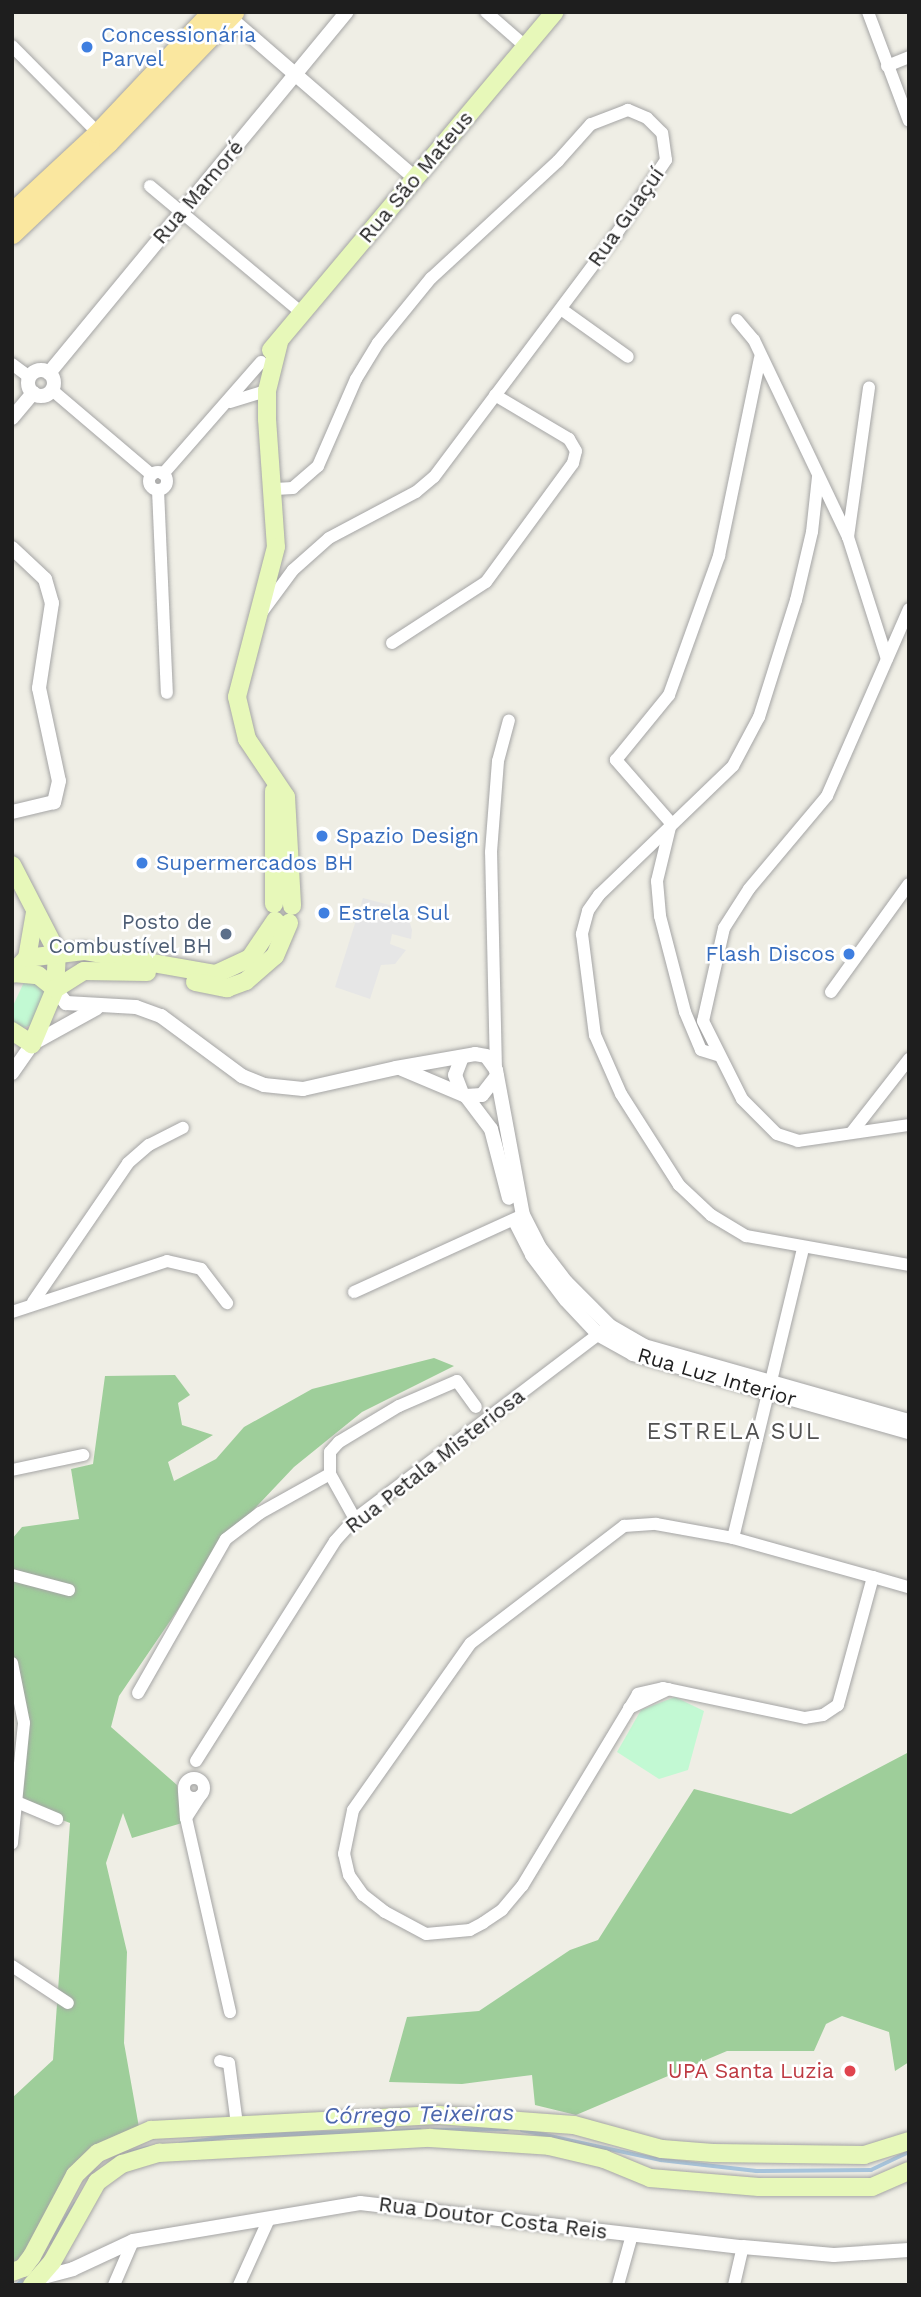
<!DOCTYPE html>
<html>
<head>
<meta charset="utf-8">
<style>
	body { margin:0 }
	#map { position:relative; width:921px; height:2297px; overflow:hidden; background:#efeee5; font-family:"Work Sans",sans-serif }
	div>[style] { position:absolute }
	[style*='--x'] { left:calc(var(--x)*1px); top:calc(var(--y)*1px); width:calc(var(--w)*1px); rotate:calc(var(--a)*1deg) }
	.forest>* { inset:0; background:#9ece9a }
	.park>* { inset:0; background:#c2f9d3 }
	.parking>* { inset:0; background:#e6e6e6 }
	.stream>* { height:3.5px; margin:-1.75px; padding:0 1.75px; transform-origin:1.75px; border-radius:1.75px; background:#a6c4dc }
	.roads { filter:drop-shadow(0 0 2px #a5a5a5) drop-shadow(0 0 2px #a5a5a5) }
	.minor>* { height:12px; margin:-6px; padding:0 6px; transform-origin:6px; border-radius:6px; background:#fff }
	.minor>.ring { margin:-6px; padding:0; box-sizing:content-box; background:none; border:12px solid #fff; border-radius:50% }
	.tertiary>* { height:14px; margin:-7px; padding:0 7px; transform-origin:7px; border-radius:7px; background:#fff }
	.tertiary>.ring { margin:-7px; padding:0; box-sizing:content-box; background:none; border:14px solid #fff; border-radius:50% }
	.secondary>* { height:18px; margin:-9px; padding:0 9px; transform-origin:9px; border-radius:9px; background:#e7f8b9 }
	.primary>* { height:19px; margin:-9.5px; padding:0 9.5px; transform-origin:9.5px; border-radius:9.5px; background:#fae79f }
	.dots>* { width:19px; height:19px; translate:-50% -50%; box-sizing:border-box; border:4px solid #fff; border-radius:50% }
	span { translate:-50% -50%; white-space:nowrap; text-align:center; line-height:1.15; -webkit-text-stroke:5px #fff; paint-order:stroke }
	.shop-label { font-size:21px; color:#366cbe }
	.left { translate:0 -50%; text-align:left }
	.right { translate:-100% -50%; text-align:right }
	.street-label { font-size:21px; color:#1e1e1e }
	.service-label { font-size:21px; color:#4e5e75 }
	.health-label { font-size:21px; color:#be3a42 }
	.neighbourhood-label { font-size:23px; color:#515151; letter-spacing:2px }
	.water-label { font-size:23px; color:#4c67ad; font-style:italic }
	.frame { position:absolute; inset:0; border:14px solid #1e1e1e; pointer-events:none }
</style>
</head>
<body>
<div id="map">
	<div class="forest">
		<i style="clip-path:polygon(434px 1358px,454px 1366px,362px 1412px,294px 1467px,226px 1539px,119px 1696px,111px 1727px,177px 1785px,182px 1823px,132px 1838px,123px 1813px,106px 1863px,127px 1952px,124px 2043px,140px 2133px,78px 2167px,12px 2271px,12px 2098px,53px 2060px,70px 1823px,16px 1802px,21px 1760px,12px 1662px,12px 1539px,22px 1527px,79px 1519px,71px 1469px,93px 1464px,105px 1376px,175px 1375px,190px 1395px,178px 1403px,182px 1425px,213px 1435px,168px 1462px,174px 1481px,216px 1459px,244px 1427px,312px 1389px)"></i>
		<i style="clip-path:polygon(909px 1752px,909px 2062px,895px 2071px,889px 2032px,842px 2016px,826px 2024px,814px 2051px,727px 2051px,576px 2115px,535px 2105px,532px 2075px,462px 2084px,389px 2082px,407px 2017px,479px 2011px,570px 1950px,598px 1940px,694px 1789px,791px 1814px)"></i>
	</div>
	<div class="park">
		<i style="clip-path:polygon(25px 980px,43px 985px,44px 992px,31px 1025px,23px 1028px,13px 1021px,12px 1008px)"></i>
		<i style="clip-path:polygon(675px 1697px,704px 1711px,688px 1770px,659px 1779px,617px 1752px,641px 1710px)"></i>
	</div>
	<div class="parking">
		<i style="clip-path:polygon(363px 898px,401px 908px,398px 915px,409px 920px,412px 930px,411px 939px,392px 934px,390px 944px,406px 950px,395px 964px,381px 965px,370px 999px,335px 987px)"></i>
	</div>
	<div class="stream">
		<i style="--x:434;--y:2130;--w:73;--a:-0.8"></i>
		<i style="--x:522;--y:2130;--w:142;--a:12.2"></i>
		<i style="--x:661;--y:2160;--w:96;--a:6.6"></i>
		<i style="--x:756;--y:2171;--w:115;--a:-0.5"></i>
		<i style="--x:871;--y:2170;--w:42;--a:-25.3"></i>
		<i style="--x:180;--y:2144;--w:52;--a:-8.9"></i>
		<i style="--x:231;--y:2136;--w:189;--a:-1.8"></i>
		<i style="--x:129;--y:2153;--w:20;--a:-15"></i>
		<i style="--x:50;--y:2243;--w:46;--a:-57.3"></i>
		<i style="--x:17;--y:2285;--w:6;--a:-39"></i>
	</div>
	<div class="roads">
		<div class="minor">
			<i style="--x:486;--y:12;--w:52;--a:41.1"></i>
			<i style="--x:868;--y:12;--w:116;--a:69.4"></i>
			<i style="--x:12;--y:46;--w:127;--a:45.3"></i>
			<i style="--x:887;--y:66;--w:24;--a:-22"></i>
			<i style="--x:150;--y:186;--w:199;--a:39.9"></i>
			<i style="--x:561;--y:309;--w:82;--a:35.6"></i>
			<i style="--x:737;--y:320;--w:26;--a:50"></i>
			<i style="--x:754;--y:340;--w:218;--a:64.5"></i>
			<i style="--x:848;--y:537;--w:128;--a:72.3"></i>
			<i style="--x:12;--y:364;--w:21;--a:37"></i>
			<i style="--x:52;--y:390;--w:131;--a:40.4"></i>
			<i style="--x:230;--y:402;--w:39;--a:-17"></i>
			<i class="ring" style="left:149px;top:472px;width:6px;height:6px"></i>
			<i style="--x:163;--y:474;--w:149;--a:-48.8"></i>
			<i style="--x:818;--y:477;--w:55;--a:96.2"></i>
			<i style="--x:812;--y:532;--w:70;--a:103.2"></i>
			<i style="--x:796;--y:600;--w:123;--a:107.5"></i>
			<i style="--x:759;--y:717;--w:55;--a:118"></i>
			<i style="--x:733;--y:766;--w:186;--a:136.1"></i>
			<i style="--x:599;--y:895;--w:19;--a:125"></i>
			<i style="--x:588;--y:911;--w:24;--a:105"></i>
			<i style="--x:582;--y:934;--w:102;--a:82.7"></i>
			<i style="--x:595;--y:1035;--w:64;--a:66.2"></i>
			<i style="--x:621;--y:1094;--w:108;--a:57.5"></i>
			<i style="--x:679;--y:1185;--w:44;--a:43.2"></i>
			<i style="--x:711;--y:1215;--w:41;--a:31"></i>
			<i style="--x:746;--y:1236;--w:166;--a:10.1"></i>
			<i style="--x:158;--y:490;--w:203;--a:87.5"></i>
			<i style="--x:848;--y:537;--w:151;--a:-82"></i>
			<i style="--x:909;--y:609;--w:204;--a:113.7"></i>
			<i style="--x:827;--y:796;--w:121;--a:130"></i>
			<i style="--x:749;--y:889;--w:46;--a:122.7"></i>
			<i style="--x:724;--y:928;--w:95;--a:102.7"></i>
			<i style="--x:703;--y:1021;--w:87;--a:63.4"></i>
			<i style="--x:742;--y:1099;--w:49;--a:45"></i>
			<i style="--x:777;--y:1134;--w:22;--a:18"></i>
			<i style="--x:798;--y:1141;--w:112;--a:-8.2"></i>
			<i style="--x:262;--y:612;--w:52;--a:-53.6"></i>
			<i style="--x:293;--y:570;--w:48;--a:-41.6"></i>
			<i style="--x:329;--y:538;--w:98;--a:-27.9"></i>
			<i style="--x:416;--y:492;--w:23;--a:-40"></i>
			<i style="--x:434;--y:477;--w:305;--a:-53.1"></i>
			<i style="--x:617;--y:233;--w:88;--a:-56.1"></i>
			<i style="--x:666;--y:160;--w:27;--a:-98"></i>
			<i style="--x:662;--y:133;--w:21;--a:-135"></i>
			<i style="--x:647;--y:118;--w:21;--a:-157"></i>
			<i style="--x:628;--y:110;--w:40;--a:159"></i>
			<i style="--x:591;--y:124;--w:50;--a:131.7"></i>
			<i style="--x:558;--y:161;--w:173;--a:137.3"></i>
			<i style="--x:431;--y:278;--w:84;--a:129.2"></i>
			<i style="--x:378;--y:343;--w:42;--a:121.4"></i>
			<i style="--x:356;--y:379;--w:95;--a:113.6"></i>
			<i style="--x:318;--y:466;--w:33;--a:139"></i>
			<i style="--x:293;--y:488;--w:18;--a:177"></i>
			<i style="--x:392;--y:643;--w:112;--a:-33"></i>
			<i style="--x:486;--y:582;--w:147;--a:-53.8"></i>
			<i style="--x:573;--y:463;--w:12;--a:-76"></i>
			<i style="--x:576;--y:451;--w:14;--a:-120"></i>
			<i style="--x:569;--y:439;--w:86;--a:-149.3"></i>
			<i style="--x:671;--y:823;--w:84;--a:-131.1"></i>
			<i style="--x:616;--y:760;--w:84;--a:-50.8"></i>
			<i style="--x:669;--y:695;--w:148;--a:-70.2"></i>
			<i style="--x:719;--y:556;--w:202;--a:-78.3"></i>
			<i style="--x:671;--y:823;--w:60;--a:103.6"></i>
			<i style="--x:657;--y:881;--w:35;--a:85"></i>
			<i style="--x:660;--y:916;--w:99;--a:75.4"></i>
			<i style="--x:685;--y:1012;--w:41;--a:67.2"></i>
			<i style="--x:701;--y:1050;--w:17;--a:17"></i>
			<i style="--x:831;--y:992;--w:133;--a:-54.2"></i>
			<i style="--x:496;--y:1070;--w:218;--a:-91.3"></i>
			<i style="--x:491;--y:852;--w:91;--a:-85.6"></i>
			<i style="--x:498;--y:761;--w:42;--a:-75"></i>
			<i style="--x:852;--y:1132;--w:93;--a:-52"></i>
			<i style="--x:354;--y:1292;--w:186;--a:-24.5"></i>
			<i style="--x:33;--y:1302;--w:168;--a:-55.6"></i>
			<i style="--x:128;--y:1163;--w:28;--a:-41"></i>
			<i style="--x:149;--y:1145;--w:38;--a:-27"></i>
			<i style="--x:12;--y:1312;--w:163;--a:-18.2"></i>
			<i style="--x:167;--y:1261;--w:35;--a:13"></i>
			<i style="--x:201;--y:1269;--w:43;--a:52.6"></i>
			<i style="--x:12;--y:1470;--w:73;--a:-11.9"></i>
			<i style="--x:330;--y:1474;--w:22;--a:-90"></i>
			<i style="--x:330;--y:1452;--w:13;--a:-48"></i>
			<i style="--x:339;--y:1442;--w:70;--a:-31"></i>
			<i style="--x:399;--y:1406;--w:63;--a:-23.3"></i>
			<i style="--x:457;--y:1381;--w:32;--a:54"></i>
			<i style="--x:733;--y:1538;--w:297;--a:-76.4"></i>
			<i style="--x:12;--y:1575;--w:59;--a:14.7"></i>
			<i style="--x:873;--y:1577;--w:133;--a:105.3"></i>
			<i style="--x:838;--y:1705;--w:18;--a:146"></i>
			<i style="--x:823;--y:1715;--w:18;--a:171"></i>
			<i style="--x:805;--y:1718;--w:145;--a:-168.1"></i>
			<i style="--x:663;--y:1688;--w:26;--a:167"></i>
			<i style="--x:638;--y:1694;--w:224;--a:121.1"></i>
			<i style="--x:522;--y:1886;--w:31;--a:130"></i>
			<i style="--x:502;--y:1910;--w:23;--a:146"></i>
			<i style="--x:483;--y:1923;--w:15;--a:152"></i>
			<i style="--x:470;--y:1930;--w:44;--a:174.8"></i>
			<i style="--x:426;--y:1934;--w:47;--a:-151.8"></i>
			<i style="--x:385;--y:1912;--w:28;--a:-142"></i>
			<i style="--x:363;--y:1895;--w:24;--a:-125"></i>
			<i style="--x:349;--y:1875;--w:22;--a:-103"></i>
			<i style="--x:344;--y:1854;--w:45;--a:-78.4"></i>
			<i style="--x:353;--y:1810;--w:204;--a:-54.8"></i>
			<i style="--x:471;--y:1643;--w:193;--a:-37.4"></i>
			<i style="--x:624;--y:1526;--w:32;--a:-4"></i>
			<i style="--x:656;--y:1524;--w:78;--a:10.3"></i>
			<i style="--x:733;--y:1538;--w:145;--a:15.6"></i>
			<i style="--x:873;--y:1577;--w:37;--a:16"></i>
			<i style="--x:12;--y:1663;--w:61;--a:78.7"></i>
			<i style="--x:24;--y:1723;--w:121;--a:95.7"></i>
			<i style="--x:138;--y:1693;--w:177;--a:-60.3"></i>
			<i style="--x:226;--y:1539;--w:43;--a:-37.4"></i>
			<i style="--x:260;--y:1513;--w:80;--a:-29.1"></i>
			<i style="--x:330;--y:1474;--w:51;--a:60.9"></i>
			<i style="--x:629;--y:1708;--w:44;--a:-25.4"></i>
			<i style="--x:196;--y:1761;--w:260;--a:-57.7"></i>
			<i style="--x:335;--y:1541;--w:30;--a:-48"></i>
			<i style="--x:355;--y:1519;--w:313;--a:-37.2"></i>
			<i class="ring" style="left:184px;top:1778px;width:8px;height:8px"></i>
			<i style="--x:184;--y:1791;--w:27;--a:86"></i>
			<i style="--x:186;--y:1818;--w:27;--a:-57"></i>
			<i style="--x:12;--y:1800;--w:49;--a:22.9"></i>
			<i style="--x:186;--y:1818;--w:199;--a:77.2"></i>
			<i style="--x:12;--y:1966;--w:67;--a:33.5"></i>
			<i style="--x:220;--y:2061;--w:9;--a:13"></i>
			<i style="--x:229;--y:2063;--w:63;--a:82.6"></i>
			<i style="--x:114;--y:2285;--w:48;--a:-66.6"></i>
			<i style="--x:239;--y:2285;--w:72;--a:-65.6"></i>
			<i style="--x:618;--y:2285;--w:52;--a:-74.4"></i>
			<i style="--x:734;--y:2285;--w:39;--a:-77"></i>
		</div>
		<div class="tertiary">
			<i style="--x:229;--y:17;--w:245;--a:40.9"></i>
			<i class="ring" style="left:28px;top:370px;width:12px;height:12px"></i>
			<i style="--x:49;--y:373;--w:468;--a:-50.5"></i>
			<i style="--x:12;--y:418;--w:33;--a:-50"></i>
			<i style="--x:12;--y:548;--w:45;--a:43.2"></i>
			<i style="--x:45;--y:579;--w:25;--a:74"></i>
			<i style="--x:52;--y:603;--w:86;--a:98.7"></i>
			<i style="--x:39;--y:688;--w:95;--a:77.9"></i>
			<i style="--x:59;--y:781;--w:22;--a:103"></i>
			<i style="--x:54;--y:802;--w:43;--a:166.6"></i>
			<i style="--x:55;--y:989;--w:18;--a:52"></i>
			<i style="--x:66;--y:1003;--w:70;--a:3.3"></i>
			<i style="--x:136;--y:1007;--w:27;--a:20"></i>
			<i style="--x:161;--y:1016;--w:101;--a:36.5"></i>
			<i style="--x:242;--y:1076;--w:24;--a:22"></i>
			<i style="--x:264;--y:1085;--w:39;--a:6"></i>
			<i style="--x:303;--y:1089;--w:95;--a:-12.7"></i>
			<i style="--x:396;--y:1068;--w:80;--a:-10"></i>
			<i style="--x:475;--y:1054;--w:11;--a:10"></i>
			<i style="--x:486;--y:1056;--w:17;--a:54"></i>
			<i style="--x:496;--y:1070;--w:147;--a:79.5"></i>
			<i style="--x:523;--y:1215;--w:37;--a:63"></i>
			<i style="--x:540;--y:1248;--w:43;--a:52.6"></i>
			<i style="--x:566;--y:1282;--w:62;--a:45"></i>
			<i style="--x:610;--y:1326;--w:39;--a:30"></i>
			<i style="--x:644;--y:1346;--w:275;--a:15.8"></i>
			<i style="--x:462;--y:1057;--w:19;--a:111"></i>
			<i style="--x:455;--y:1075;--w:19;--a:69"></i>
			<i style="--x:402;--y:1069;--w:69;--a:22.9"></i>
			<i style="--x:466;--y:1096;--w:41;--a:52.9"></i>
			<i style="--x:491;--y:1129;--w:71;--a:75.4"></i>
			<i style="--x:12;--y:1073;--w:35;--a:-55"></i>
			<i style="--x:32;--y:1044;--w:74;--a:-29"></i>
			<i style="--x:466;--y:1096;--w:16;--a:-4"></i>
			<i style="--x:482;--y:1095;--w:24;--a:-52"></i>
			<i style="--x:515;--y:1221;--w:38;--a:63"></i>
			<i style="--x:532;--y:1255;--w:56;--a:52.9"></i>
			<i style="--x:566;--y:1300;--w:48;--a:46.7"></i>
			<i style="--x:599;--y:1335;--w:39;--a:29"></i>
			<i style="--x:633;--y:1354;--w:287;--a:15.8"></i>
			<i style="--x:36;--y:2279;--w:38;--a:-15"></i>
			<i style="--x:73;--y:2269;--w:66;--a:-25"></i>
			<i style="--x:133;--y:2241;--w:230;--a:-9.5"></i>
			<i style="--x:360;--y:2203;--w:386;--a:6.6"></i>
			<i style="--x:743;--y:2247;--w:91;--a:5"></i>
			<i style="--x:834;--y:2255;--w:75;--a:-3.8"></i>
		</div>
		<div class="secondary">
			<i style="--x:279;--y:342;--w:50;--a:103.8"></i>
			<i style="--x:267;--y:391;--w:28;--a:90"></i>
			<i style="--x:267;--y:419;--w:128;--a:86"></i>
			<i style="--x:276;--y:547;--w:155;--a:104.6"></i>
			<i style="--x:237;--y:697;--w:43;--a:76.6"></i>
			<i style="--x:247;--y:739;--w:70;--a:56.1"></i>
			<i style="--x:286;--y:797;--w:109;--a:86.8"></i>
			<i style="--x:271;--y:350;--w:441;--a:-50"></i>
			<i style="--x:274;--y:791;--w:113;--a:90"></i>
			<i style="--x:12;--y:865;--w:98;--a:62.7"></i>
			<i style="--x:57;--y:952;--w:37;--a:93"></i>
			<i style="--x:55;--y:989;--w:60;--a:112.7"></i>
			<i style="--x:32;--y:1044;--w:24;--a:-147"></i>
			<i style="--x:27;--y:958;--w:47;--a:-80.1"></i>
			<i style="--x:13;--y:973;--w:25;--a:5"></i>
			<i style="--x:38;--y:975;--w:22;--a:39"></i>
			<i style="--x:12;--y:974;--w:22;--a:-47"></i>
			<i style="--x:27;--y:958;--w:57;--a:-7"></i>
			<i style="--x:84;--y:951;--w:134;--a:9.9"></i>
			<i style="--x:216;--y:974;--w:38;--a:-25"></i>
			<i style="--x:250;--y:958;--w:45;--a:-56"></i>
			<i style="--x:195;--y:982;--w:33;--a:11"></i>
			<i style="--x:227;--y:988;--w:20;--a:-20"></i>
			<i style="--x:246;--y:981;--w:38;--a:-41"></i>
			<i style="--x:275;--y:956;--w:36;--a:-67"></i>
			<i style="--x:55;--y:989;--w:34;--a:-32"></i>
			<i style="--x:84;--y:971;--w:63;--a:0.9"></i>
			<i style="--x:12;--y:2272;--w:12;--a:-20"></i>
			<i style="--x:23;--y:2268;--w:15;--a:-53"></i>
			<i style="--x:32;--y:2256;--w:92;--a:-62"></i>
			<i style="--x:75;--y:2175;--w:32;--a:-44"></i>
			<i style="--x:98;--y:2153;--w:58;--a:-23.5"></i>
			<i style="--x:151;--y:2130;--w:287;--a:-3"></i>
			<i style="--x:438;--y:2115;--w:136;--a:4.2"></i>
			<i style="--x:574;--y:2125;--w:91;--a:15.3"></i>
			<i style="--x:662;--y:2149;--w:51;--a:4.5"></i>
			<i style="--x:713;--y:2153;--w:151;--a:0.8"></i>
			<i style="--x:864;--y:2155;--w:47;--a:-17.3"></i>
			<i style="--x:32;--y:2285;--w:30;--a:-49"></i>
			<i style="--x:52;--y:2262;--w:92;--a:-60.6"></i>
			<i style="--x:97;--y:2182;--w:31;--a:-36"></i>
			<i style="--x:122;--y:2164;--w:39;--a:-17"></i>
			<i style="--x:159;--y:2153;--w:271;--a:-3.2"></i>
			<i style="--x:430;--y:2138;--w:119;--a:3.8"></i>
			<i style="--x:549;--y:2146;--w:57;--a:13.3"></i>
			<i style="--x:604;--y:2159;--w:50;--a:22.4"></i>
			<i style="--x:650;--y:2178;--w:109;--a:4.7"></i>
			<i style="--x:759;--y:2187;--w:113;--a:0"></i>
			<i style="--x:872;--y:2187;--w:40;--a:-23.4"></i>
		</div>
		<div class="primary">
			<i style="--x:12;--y:212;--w:116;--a:-42.9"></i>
			<i style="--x:97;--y:133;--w:166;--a:-46.7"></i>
			<i style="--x:12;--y:234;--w:132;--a:-43.5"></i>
			<i style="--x:108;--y:143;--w:182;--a:-46.1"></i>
		</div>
	</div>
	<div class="dots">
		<i style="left:87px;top:47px;background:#3f7fe0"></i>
		<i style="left:322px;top:836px;background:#3f7fe0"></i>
		<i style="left:142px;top:863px;background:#3f7fe0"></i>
		<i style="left:324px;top:913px;background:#3f7fe0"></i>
		<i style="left:226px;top:934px;background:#5c6f8a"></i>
		<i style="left:849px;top:954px;background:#3f7fe0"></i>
		<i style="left:850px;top:2071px;background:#e0444e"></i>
	</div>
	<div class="shop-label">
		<span class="left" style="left:101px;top:47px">Concessionária<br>Parvel</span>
		<span class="left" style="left:336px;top:836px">Spazio Design</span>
		<span class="left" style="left:156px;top:863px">Supermercados BH</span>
		<span class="left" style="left:338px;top:913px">Estrela Sul</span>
		<span class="right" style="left:835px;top:954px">Flash Discos</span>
	</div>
	<div class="street-label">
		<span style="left:416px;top:177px;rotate:-50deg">Rua São Mateus</span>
		<span style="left:198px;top:192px;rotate:-50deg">Rua Mamoré</span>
		<span style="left:626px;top:217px;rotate:-55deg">Rua Guaçuí</span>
		<span style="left:717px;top:1377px;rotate:16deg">Rua Luz Interior</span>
		<span style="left:435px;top:1461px;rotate:-38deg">Rua Petala Misteriosa</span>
		<span style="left:493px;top:2218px;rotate:7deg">Rua Doutor Costa Reis</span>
	</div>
	<div class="service-label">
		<span class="right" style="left:212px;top:934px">Posto de<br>Combustível BH</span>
	</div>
	<div class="health-label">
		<span class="right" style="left:834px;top:2071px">UPA Santa Luzia</span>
	</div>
	<div class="neighbourhood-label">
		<span style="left:734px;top:1432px">ESTRELA SUL</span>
	</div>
	<div class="water-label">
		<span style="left:419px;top:2115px;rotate:-1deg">Córrego Teixeiras</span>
	</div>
	<div class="frame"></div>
</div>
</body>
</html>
